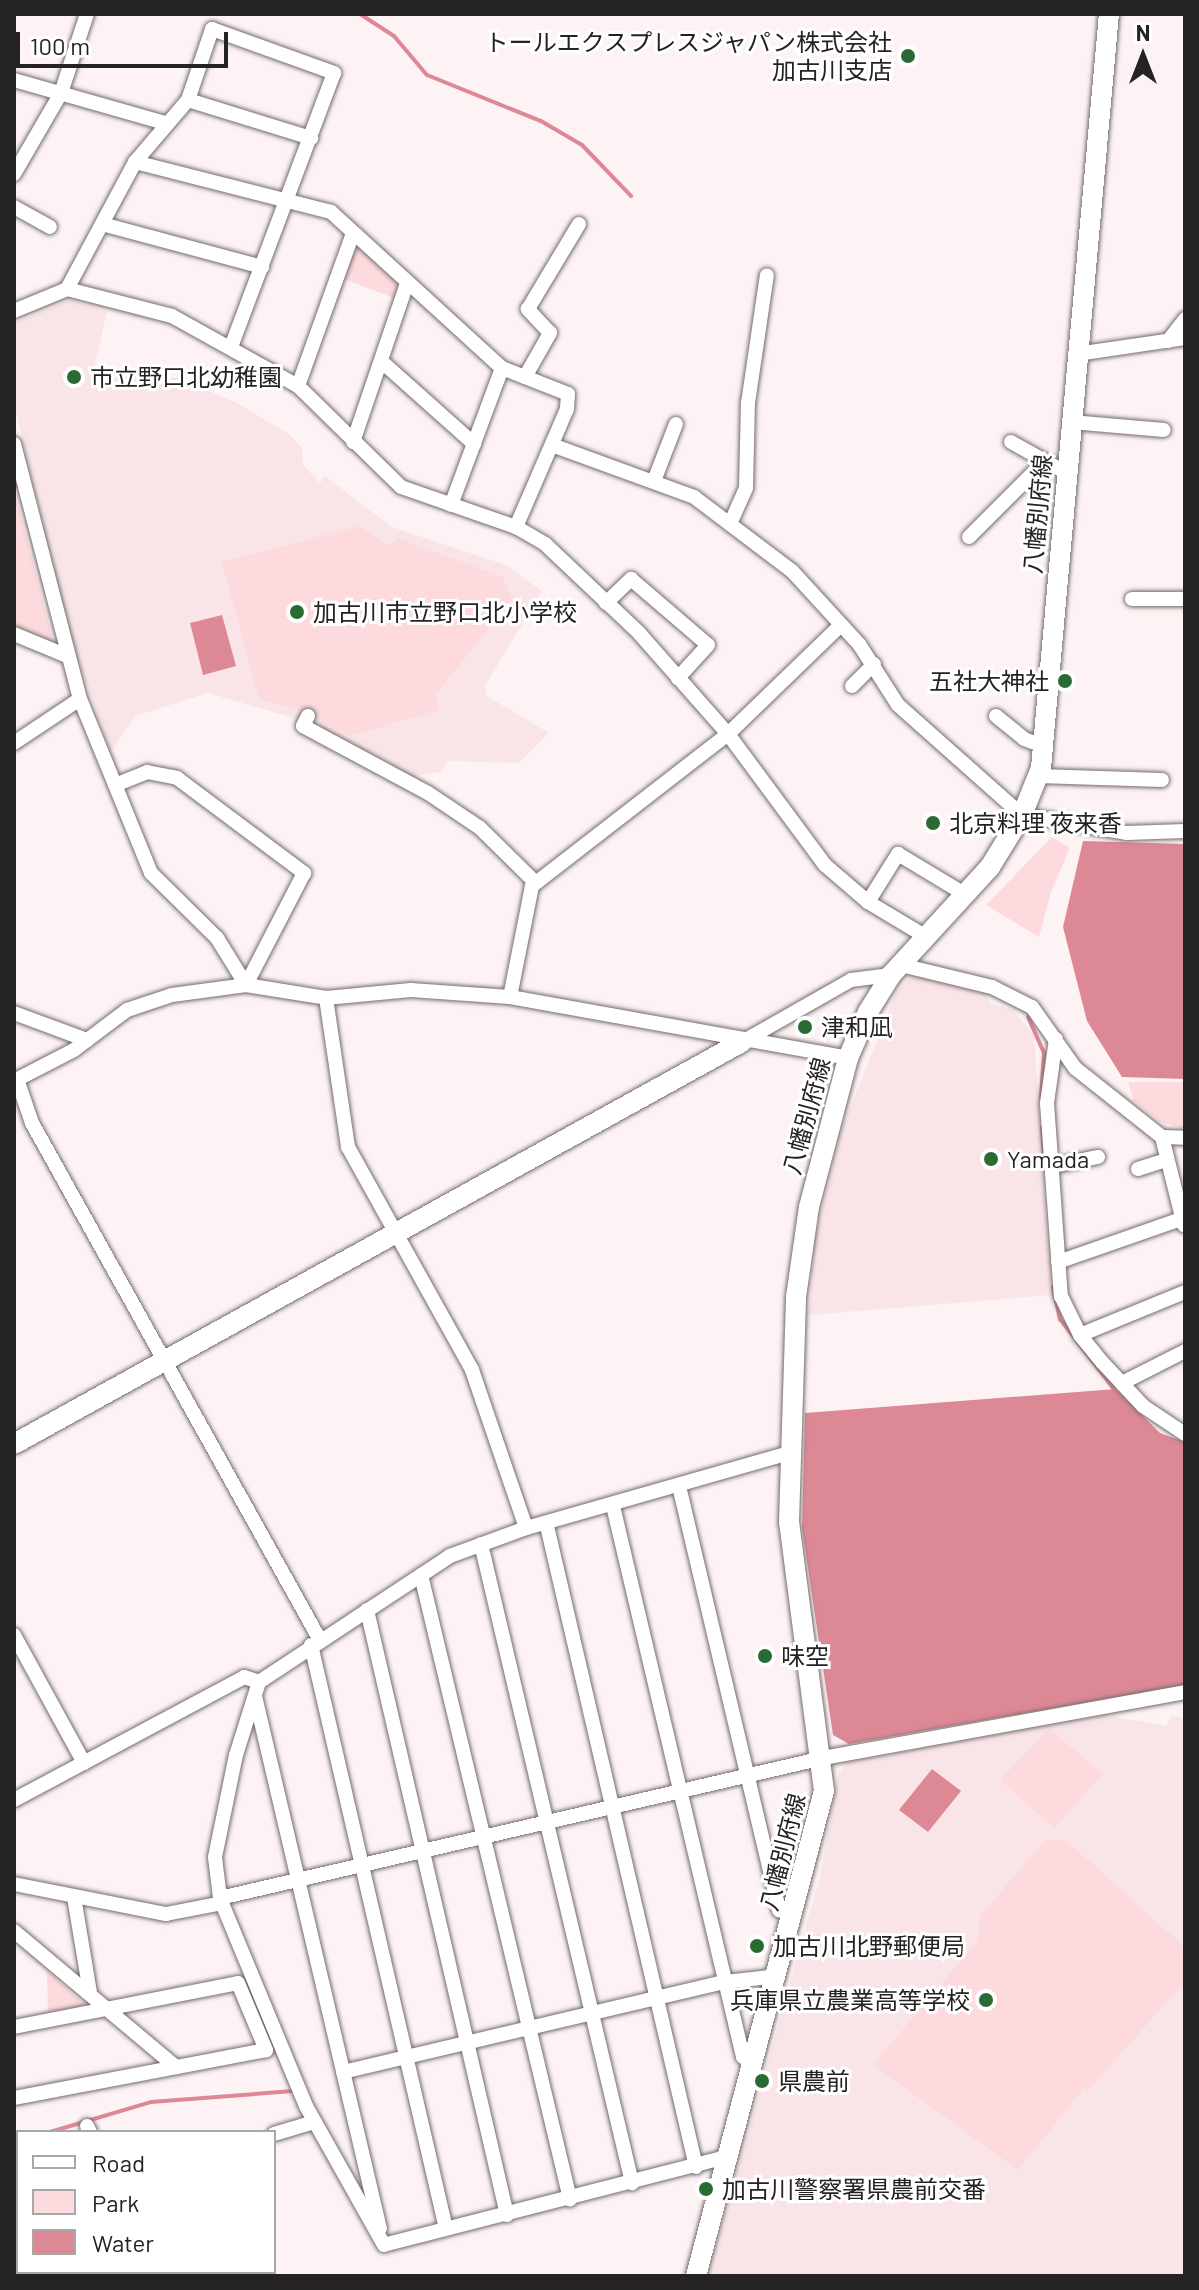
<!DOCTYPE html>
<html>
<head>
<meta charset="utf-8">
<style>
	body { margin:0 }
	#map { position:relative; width:1199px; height:2290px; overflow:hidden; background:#fdf3f4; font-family:Barlow,"Noto Sans JP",sans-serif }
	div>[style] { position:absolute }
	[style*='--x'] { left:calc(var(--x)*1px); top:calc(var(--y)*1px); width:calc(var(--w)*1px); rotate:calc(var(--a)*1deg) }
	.built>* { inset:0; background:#f9e5e7 }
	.green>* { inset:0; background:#fcdade }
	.water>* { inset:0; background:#dc8995 }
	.stream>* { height:4px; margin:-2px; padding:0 2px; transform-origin:2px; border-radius:2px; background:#dc8995 }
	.roads { filter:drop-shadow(0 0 2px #746b6b) drop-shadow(0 0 2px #746b6b) }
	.street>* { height:14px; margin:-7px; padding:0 7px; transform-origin:7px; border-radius:7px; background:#fff }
	.secondary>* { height:20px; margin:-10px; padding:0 10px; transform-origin:10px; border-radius:10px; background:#fff }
	.dots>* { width:22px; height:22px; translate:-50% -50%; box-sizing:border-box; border:4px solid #fff; border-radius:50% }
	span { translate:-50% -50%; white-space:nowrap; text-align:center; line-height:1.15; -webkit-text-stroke:6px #fff; paint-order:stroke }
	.poi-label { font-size:24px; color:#252222 }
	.right { translate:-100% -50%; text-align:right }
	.left { translate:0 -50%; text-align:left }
	.street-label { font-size:24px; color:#252222 }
	.frame { position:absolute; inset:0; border:16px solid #252222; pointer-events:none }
	.legend { position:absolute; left:16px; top:2130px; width:260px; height:144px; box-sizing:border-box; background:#fff; border:2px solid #a8a7a7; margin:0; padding:10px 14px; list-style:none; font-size:24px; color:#252222 }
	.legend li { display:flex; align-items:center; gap:16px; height:40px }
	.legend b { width:40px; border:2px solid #a8a7a7 }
	.north { position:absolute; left:1103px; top:16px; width:80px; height:80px; -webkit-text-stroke:6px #fff; paint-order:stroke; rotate:0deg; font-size:22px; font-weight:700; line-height:32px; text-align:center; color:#252222 }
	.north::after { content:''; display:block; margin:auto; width:28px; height:36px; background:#252222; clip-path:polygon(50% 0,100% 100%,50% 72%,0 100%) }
	.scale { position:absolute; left:16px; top:32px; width:212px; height:36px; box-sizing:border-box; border:4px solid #252222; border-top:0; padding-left:10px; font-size:24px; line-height:28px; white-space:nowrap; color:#252222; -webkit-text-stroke:6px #fff; paint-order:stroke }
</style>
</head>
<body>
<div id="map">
	<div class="built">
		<i style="clip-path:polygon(70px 300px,107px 312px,92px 377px,179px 378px,237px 403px,289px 434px,302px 448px,303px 465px,320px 483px,325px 476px,392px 527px,506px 565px,542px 591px,485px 686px,487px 696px,549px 733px,519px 763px,449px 761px,440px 772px,409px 777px,300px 720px,208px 693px,135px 716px,111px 752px,69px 634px,14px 403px,14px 323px)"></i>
		<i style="clip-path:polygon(912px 975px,984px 991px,991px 1004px,1012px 1009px,1034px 1035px,1051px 1295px,809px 1315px,815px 1238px,842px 1128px,896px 993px)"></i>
		<i style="clip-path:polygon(1106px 1715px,1166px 1726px,1172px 1715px,1185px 1719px,1185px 2276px,708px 2276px,820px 1876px,838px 1774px,849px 1762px)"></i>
		<i style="clip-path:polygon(18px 2146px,18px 2272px,104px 2276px,14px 2276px)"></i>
	</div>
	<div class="green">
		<i style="clip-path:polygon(356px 245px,401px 286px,397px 299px,344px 279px)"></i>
		<i style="clip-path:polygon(14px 489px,53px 641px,51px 644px,14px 628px)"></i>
		<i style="clip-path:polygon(359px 526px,389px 546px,397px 538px,503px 577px,512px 600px,436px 694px,439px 710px,350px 736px,307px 713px,259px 699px,222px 562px)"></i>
		<i style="clip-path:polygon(1052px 837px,1070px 848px,1051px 892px,1039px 937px,986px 905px)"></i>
		<i style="clip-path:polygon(1128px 1082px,1185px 1082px,1185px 1129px,1161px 1122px,1134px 1101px)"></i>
		<i style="clip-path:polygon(1049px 1729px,1103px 1774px,1054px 1828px,1000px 1780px)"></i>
		<i style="clip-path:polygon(1045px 1840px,1067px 1841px,1179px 1942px,1185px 1949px,1185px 1982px,1088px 2090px,1085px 2086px,1018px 2170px,873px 2065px,978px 1940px,980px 1916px)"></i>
		<i style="clip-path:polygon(47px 1971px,86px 2006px,48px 2015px)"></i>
	</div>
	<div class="water">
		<i style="clip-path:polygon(222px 615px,236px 666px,203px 675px,190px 623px)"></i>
		<i style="clip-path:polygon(1083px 841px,1185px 844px,1185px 1079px,1122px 1077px,1087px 1021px,1063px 927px)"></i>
		<i style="clip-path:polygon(1116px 1389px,1160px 1433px,1185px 1442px,1185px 1685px,849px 1744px,833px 1735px,802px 1528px,805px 1413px)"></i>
		<i style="clip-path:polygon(932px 1769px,961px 1791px,928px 1832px,899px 1810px)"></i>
	</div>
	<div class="stream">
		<i style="--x:360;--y:14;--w:40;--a:32.9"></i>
		<i style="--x:394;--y:36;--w:51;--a:49.8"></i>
		<i style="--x:427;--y:75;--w:123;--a:22"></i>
		<i style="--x:541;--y:121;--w:48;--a:30.3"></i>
		<i style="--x:582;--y:145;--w:71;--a:46.1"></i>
		<i style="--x:14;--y:483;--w:8;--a:40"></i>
		<i style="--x:1028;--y:1017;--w:39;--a:66"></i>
		<i style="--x:1044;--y:1053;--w:45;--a:93.8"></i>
		<i style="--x:1042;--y:1127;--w:43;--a:86"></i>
		<i style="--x:1053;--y:1287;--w:33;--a:78"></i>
		<i style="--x:1060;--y:1319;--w:88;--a:52.4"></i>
		<i style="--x:50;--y:2132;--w:105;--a:-16.5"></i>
		<i style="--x:151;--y:2102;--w:142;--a:-4.4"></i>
		<i style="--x:14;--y:2136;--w:4;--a:0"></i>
	</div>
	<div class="roads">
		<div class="street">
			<i style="--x:14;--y:80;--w:157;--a:15.9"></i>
			<i style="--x:188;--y:100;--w:129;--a:17.2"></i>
			<i style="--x:135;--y:162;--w:202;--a:14.3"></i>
			<i style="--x:331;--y:212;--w:231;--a:42.4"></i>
			<i style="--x:502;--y:368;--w:146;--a:110.4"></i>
			<i style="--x:14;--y:174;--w:94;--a:-59.9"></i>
			<i style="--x:61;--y:93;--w:83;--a:-71.8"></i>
			<i style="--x:14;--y:207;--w:41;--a:29.1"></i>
			<i style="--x:102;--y:224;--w:166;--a:15"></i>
			<i style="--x:67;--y:289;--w:144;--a:-61.8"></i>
			<i style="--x:135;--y:162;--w:82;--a:-49.5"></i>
			<i style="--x:188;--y:100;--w:75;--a:-71.3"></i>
			<i style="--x:212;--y:29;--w:130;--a:19.8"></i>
			<i style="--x:334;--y:73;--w:293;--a:110.6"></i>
			<i style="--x:14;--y:311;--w:57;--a:-22.5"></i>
			<i style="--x:67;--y:289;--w:108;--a:14.4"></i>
			<i style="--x:172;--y:316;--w:144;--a:29.1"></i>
			<i style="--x:298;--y:386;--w:144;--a:44.4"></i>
			<i style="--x:401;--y:487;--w:122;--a:19.2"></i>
			<i style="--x:516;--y:527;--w:34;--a:30"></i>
			<i style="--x:545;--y:544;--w:129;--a:43.4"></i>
			<i style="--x:639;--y:633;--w:135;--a:48.6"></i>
			<i style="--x:728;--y:734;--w:163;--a:53.5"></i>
			<i style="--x:825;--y:865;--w:57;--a:40.7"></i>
			<i style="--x:868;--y:902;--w:70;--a:31"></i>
			<i style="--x:1168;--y:341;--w:28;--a:-52"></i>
			<i style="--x:1077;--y:354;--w:109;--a:-8.4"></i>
			<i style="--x:381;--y:361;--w:125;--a:41.7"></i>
			<i style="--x:502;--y:368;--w:71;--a:21.5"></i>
			<i style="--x:568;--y:394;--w:15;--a:94"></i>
			<i style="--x:567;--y:409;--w:129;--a:113.4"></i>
			<i style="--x:525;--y:377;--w:51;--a:-60.4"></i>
			<i style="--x:550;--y:333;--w:33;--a:-133"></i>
			<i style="--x:528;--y:309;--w:99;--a:-59"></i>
			<i style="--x:298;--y:386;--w:163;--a:-70.2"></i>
			<i style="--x:1071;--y:422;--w:93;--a:4.9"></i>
			<i style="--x:353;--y:442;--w:168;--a:-71.2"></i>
			<i style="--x:1011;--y:442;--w:64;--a:29"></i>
			<i style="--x:14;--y:444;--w:263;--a:75.5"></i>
			<i style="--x:80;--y:699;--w:188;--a:67.8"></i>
			<i style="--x:151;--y:873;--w:93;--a:44.6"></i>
			<i style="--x:217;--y:938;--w:55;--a:58.3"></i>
			<i style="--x:552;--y:445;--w:151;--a:20.1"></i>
			<i style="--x:694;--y:497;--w:123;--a:37.1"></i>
			<i style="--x:792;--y:571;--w:99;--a:47.5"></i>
			<i style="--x:859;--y:644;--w:72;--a:57.4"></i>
			<i style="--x:898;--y:705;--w:166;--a:41.6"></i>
			<i style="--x:1022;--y:815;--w:107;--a:9.7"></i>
			<i style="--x:1127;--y:833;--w:58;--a:-2"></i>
			<i style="--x:654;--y:481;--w:61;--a:-68.9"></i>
			<i style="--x:730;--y:524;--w:39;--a:-66"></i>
			<i style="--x:746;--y:488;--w:85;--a:-88.7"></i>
			<i style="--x:748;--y:403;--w:129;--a:-81.6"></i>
			<i style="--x:969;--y:537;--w:99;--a:-45"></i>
			<i style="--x:1039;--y:467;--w:8;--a:-76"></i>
			<i style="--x:1132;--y:599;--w:53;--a:0"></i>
			<i style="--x:606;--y:603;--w:35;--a:-44"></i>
			<i style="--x:631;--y:579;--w:101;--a:40.6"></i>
			<i style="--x:708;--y:645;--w:45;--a:132.3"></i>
			<i style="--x:14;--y:634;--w:57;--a:22.5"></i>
			<i style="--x:852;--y:686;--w:31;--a:-45"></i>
			<i style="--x:308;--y:716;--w:11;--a:117"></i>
			<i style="--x:303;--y:726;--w:142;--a:28.2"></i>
			<i style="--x:428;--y:793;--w:63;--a:33.9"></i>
			<i style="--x:480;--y:828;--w:78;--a:44.5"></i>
			<i style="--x:996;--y:716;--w:36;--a:39"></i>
			<i style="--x:1024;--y:739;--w:20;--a:20"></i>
			<i style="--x:14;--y:743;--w:79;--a:-33.7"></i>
			<i style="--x:1038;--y:776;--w:124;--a:1.8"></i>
			<i style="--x:115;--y:785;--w:35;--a:-22"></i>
			<i style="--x:147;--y:772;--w:31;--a:11"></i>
			<i style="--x:177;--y:778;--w:159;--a:36.8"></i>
			<i style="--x:304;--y:873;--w:126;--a:117.4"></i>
			<i style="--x:868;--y:902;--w:57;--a:-58"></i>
			<i style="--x:898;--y:854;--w:79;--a:31.1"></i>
			<i style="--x:901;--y:965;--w:94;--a:13.6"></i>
			<i style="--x:992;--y:987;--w:45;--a:26.6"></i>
			<i style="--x:1032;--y:1007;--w:75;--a:54.8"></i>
			<i style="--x:1075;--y:1068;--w:111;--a:38.4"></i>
			<i style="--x:1162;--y:1137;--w:23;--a:2"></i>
			<i style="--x:510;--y:997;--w:113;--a:-78.8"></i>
			<i style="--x:532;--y:886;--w:248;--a:-37.8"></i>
			<i style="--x:728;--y:734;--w:156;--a:-44"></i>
			<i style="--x:326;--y:998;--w:151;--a:81.6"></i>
			<i style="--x:348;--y:1147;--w:255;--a:60.9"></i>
			<i style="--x:472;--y:1370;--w:167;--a:71.1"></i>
			<i style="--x:14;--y:1013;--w:78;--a:20.3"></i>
			<i style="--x:1056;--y:1039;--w:65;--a:98"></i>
			<i style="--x:1047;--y:1103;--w:194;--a:85.9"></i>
			<i style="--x:1061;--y:1296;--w:43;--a:64"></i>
			<i style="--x:1080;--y:1335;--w:35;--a:51"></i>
			<i style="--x:1102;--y:1362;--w:60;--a:47"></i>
			<i style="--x:1143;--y:1406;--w:50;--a:33.7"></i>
			<i style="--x:742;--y:1042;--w:125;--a:-29.6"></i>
			<i style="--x:851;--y:980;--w:40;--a:-7.1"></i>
			<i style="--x:17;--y:1079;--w:46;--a:71.2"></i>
			<i style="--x:32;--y:1123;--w:592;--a:60.88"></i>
			<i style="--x:14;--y:1081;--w:68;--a:-27.3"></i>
			<i style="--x:74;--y:1050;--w:66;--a:-37"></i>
			<i style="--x:127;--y:1010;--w:47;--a:-18.4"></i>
			<i style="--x:172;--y:995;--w:75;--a:-7.7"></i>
			<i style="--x:246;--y:985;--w:81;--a:9.2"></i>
			<i style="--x:326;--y:998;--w:85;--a:-5.4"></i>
			<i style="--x:411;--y:990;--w:99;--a:4"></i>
			<i style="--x:510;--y:997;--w:343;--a:10.2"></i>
			<i style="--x:1162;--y:1137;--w:91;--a:76"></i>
			<i style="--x:1053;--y:1166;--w:46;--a:-11.3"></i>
			<i style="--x:1138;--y:1169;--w:29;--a:-18"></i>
			<i style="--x:1058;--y:1262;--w:130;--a:-19.3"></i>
			<i style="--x:1080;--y:1335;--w:113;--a:-22.3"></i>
			<i style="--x:1122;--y:1383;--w:71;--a:-26.9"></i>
			<i style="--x:679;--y:1486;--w:436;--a:76.7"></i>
			<i style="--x:779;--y:1910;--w:16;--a:15"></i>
			<i style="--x:613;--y:1506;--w:566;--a:76.72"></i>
			<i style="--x:743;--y:2057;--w:13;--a:18"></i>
			<i style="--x:547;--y:1526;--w:658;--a:76.91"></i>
			<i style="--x:481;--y:1544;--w:657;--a:76.7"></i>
			<i style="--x:421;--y:1575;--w:642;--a:76.57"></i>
			<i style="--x:367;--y:1610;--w:621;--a:76.97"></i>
			<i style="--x:14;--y:1635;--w:146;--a:61.3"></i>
			<i style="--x:311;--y:1645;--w:599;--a:76.98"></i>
			<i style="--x:255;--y:1696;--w:547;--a:76.8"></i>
			<i style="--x:14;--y:1800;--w:261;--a:-28.1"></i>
			<i style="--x:244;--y:1677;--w:16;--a:18"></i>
			<i style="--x:14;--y:1884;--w:155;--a:11.2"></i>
			<i style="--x:166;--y:1914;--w:57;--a:-11.1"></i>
			<i style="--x:74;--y:1897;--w:97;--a:80.5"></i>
			<i style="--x:220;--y:1898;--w:619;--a:-13.07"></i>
			<i style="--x:823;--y:1758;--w:368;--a:-10.3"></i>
			<i style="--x:14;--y:1931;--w:212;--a:40"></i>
			<i style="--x:14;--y:2027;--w:228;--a:-11.1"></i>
			<i style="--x:238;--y:1983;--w:73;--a:67.3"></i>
			<i style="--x:266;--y:2050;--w:257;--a:169.2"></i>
			<i style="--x:343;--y:2072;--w:392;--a:-13.3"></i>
			<i style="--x:725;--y:1982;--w:53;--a:-6.5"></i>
			<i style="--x:87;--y:2126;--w:7;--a:63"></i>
			<i style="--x:274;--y:2134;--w:42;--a:-16.7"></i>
			<i style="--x:730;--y:2156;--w:357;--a:165.6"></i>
			<i style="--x:384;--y:2245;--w:159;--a:-119.3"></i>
			<i style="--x:306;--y:2106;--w:225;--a:-112.5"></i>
			<i style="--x:220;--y:1898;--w:41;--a:-97"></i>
			<i style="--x:215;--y:1857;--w:104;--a:-78.4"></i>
			<i style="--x:236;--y:1755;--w:77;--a:-72.5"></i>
			<i style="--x:259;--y:1682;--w:229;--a:-33.4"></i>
			<i style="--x:450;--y:1556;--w:81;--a:-20.2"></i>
			<i style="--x:526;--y:1528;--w:274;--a:-15.9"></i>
		</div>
		<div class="secondary">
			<i style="--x:14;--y:1444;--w:832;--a:-28.91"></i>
			<i style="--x:696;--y:2276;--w:502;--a:-75.22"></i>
			<i style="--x:824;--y:1791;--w:271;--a:-97.4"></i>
			<i style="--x:789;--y:1522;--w:225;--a:-88.2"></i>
			<i style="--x:796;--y:1297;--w:91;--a:-81.8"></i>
			<i style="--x:809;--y:1207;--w:154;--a:-75.3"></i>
			<i style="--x:848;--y:1058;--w:50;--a:-66.5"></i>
			<i style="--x:868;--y:1012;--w:44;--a:-58.1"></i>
			<i style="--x:891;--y:975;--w:147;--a:-47.5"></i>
			<i style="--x:990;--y:867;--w:61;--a:-58.4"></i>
			<i style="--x:1022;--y:815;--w:51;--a:-68"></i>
			<i style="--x:1041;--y:768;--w:757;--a:-84.85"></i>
		</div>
	</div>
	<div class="dots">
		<i style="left:908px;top:56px;background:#2a6b35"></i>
		<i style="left:74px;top:377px;background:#2a6b35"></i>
		<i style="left:297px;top:612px;background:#2a6b35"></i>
		<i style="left:1065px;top:681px;background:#2a6b35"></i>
		<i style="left:933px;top:823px;background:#2a6b35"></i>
		<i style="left:805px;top:1027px;background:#2a6b35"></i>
		<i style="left:991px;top:1159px;background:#2a6b35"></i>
		<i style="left:765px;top:1656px;background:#2a6b35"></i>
		<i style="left:757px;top:1946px;background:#2a6b35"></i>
		<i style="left:986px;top:2000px;background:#2a6b35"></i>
		<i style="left:762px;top:2081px;background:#2a6b35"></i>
		<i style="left:706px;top:2189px;background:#2a6b35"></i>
	</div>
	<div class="poi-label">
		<span class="right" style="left:892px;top:56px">トールエクスプレスジャパン株式会社<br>加古川支店</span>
		<span class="left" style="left:90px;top:377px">市立野口北幼稚園</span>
		<span class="left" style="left:313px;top:612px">加古川市立野口北小学校</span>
		<span class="right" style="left:1049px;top:681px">五社大神社</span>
		<span class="left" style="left:949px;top:823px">北京料理 夜来香</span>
		<span class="left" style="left:821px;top:1027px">津和凪</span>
		<span class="left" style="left:1007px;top:1159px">Yamada</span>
		<span class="left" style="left:781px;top:1656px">味空</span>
		<span class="left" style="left:773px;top:1946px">加古川北野郵便局</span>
		<span class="right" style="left:970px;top:2000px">兵庫県立農業高等学校</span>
		<span class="left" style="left:778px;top:2081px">県農前</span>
		<span class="left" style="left:722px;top:2189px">加古川警察署県農前交番</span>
	</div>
	<div class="street-label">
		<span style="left:1037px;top:514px;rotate:-85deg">八幡別府線</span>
		<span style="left:806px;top:1116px;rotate:-75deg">八幡別府線</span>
		<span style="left:782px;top:1852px;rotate:-76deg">八幡別府線</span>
	</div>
	<div class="frame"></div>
	<ul class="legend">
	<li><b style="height:10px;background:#fff"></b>Road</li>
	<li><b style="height:22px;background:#fcdade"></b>Park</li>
	<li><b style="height:22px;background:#dc8995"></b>Water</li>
	</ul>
	<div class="north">N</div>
	<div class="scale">100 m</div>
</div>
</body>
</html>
